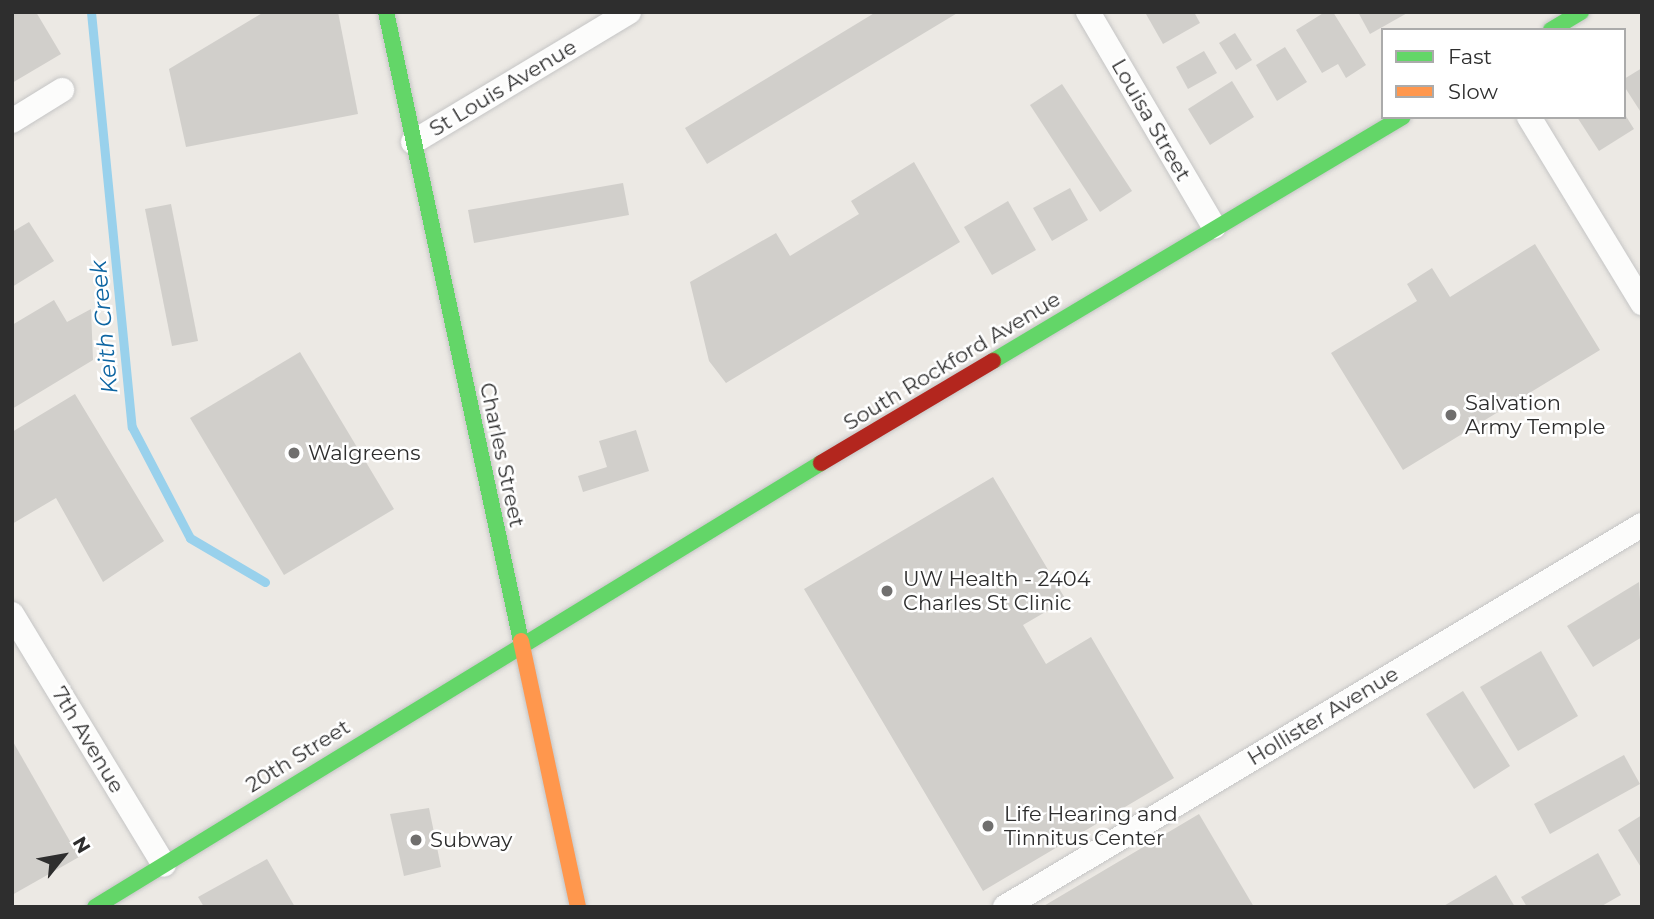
<!DOCTYPE html>
<html>
<head>
<meta charset="utf-8">
<style>
	body { margin:0 }
	#map { position:relative; width:1654px; height:919px; overflow:hidden; background:#ece9e4; font-family:Montserrat,sans-serif }
	div>[style] { position:absolute }
	[style*='--x'] { left:calc(var(--x)*1px); top:calc(var(--y)*1px); width:calc(var(--w)*1px); rotate:calc(var(--a)*1deg) }
	.stream>* { height:9px; margin:-4.5px; padding:0 4.5px; transform-origin:4.5px; border-radius:4.5px; background:#99d1ec }
	.building>* { inset:0; background:#d1cfcb }
	.roads { filter:drop-shadow(0 0 2px #c5c5c5) drop-shadow(0 0 2px #c5c5c5) }
	.street>* { height:24px; margin:-12px; padding:0 12px; transform-origin:12px; border-radius:12px; background:#fcfcfb }
	.fast>* { height:16px; margin:-8px; padding:0 8px; transform-origin:8px; border-radius:8px; background:#63d668 }
	.slow>* { height:16px; margin:-8px; padding:0 8px; transform-origin:8px; border-radius:8px; background:#ff974d }
	.jam>* { height:16px; margin:-8px; padding:0 8px; transform-origin:8px; border-radius:8px; background:#b3261e }
	.dots>* { width:19px; height:19px; translate:-50% -50%; box-sizing:border-box; border:4px solid #fff; border-radius:50% }
	span { translate:-50% -50%; white-space:nowrap; text-align:center; line-height:1.15; -webkit-text-stroke:5px #fff; paint-order:stroke }
	.street-label { font-size:21px; color:#2e2e2e }
	.poi-label { font-size:21px; color:#2e2e2e }
	.left { translate:0 -50%; text-align:left }
	.water-label { font-size:23px; color:#0d65a2; font-style:italic }
	.frame { position:absolute; inset:0; border:14px solid #2e2e2e; pointer-events:none }
	.legend { position:absolute; left:1381px; top:28px; width:245px; height:91px; box-sizing:border-box; background:#fff; border:2px solid #ababab; margin:0; padding:9px 12px; list-style:none; font-size:21px; color:#2e2e2e }
	.legend li { display:flex; align-items:center; gap:14px; height:35px }
	.legend b { width:35px; border:2px solid #ababab }
	.north { position:absolute; left:28px; top:821px; width:70px; height:70px; -webkit-text-stroke:5px #fff; paint-order:stroke; rotate:59deg; font-size:19px; font-weight:700; line-height:28px; text-align:center; color:#2e2e2e }
	.north::after { content:''; display:block; margin:auto; width:24px; height:32px; background:#2e2e2e; clip-path:polygon(50% 0,100% 100%,50% 72%,0 100%) }
</style>
</head>
<body>
<div id="map">
	<div class="stream">
		<i style="--x:91;--y:12;--w:417;--a:84.4"></i>
		<i style="--x:132;--y:427;--w:125;--a:62.4"></i>
		<i style="--x:190;--y:538;--w:87;--a:30.4"></i>
	</div>
	<div class="building">
		<i style="clip-path:polygon(12px 12px,36px 12px,61px 54px,12px 83px)"></i>
		<i style="clip-path:polygon(264px 12px,338px 12px,358px 114px,186px 147px,169px 69px)"></i>
		<i style="clip-path:polygon(876px 12px,959px 12px,707px 164px,685px 128px)"></i>
		<i style="clip-path:polygon(1194px 12px,1200px 23px,1163px 44px,1146px 14px)"></i>
		<i style="clip-path:polygon(1325px 12px,1333px 12px,1366px 65px,1346px 78px,1338px 64px,1322px 73px,1296px 30px)"></i>
		<i style="clip-path:polygon(1358px 12px,1409px 12px,1370px 34px)"></i>
		<i style="clip-path:polygon(1235px 33px,1252px 60px,1236px 70px,1219px 43px)"></i>
		<i style="clip-path:polygon(1285px 47px,1307px 82px,1277px 101px,1256px 65px)"></i>
		<i style="clip-path:polygon(1204px 51px,1217px 73px,1188px 89px,1176px 67px)"></i>
		<i style="clip-path:polygon(1642px 68px,1642px 114px,1624px 86px,1624px 79px)"></i>
		<i style="clip-path:polygon(1232px 81px,1254px 117px,1210px 145px,1188px 109px)"></i>
		<i style="clip-path:polygon(1062px 84px,1132px 191px,1100px 212px,1030px 105px)"></i>
		<i style="clip-path:polygon(1624px 113px,1634px 129px,1599px 151px,1577px 117px)"></i>
		<i style="clip-path:polygon(914px 162px,960px 242px,726px 383px,709px 361px,690px 282px,776px 233px,790px 256px,859px 214px,851px 201px)"></i>
		<i style="clip-path:polygon(623px 183px,629px 215px,474px 243px,468px 210px)"></i>
		<i style="clip-path:polygon(1070px 188px,1088px 220px,1052px 241px,1033px 208px)"></i>
		<i style="clip-path:polygon(1008px 201px,1036px 250px,992px 275px,964px 227px)"></i>
		<i style="clip-path:polygon(171px 204px,198px 341px,172px 346px,145px 209px)"></i>
		<i style="clip-path:polygon(29px 222px,54px 261px,12px 287px,12px 232px)"></i>
		<i style="clip-path:polygon(1535px 244px,1600px 350px,1403px 470px,1331px 353px,1417px 301px,1407px 284px,1432px 268px,1450px 297px)"></i>
		<i style="clip-path:polygon(54px 300px,67px 322px,91px 309px,93px 360px,12px 409px,12px 325px)"></i>
		<i style="clip-path:polygon(300px 352px,394px 509px,284px 575px,190px 418px)"></i>
		<i style="clip-path:polygon(75px 394px,164px 541px,103px 582px,56px 498px,12px 524px,12px 432px)"></i>
		<i style="clip-path:polygon(636px 430px,649px 471px,583px 492px,578px 476px,607px 467px,599px 441px)"></i>
		<i style="clip-path:polygon(993px 477px,1066px 600px,1023px 625px,1046px 664px,1091px 637px,1174px 778px,983px 891px,804px 589px)"></i>
		<i style="clip-path:polygon(1639px 582px,1642px 637px,1593px 667px,1567px 626px)"></i>
		<i style="clip-path:polygon(1541px 651px,1578px 716px,1518px 751px,1480px 687px)"></i>
		<i style="clip-path:polygon(1463px 691px,1510px 766px,1474px 789px,1426px 714px)"></i>
		<i style="clip-path:polygon(12px 740px,79px 857px,12px 895px)"></i>
		<i style="clip-path:polygon(1624px 755px,1640px 784px,1550px 834px,1534px 804px)"></i>
		<i style="clip-path:polygon(429px 808px,441px 867px,404px 876px,390px 814px)"></i>
		<i style="clip-path:polygon(1199px 814px,1254px 907px,1042px 907px)"></i>
		<i style="clip-path:polygon(1642px 815px,1642px 869px,1618px 830px)"></i>
		<i style="clip-path:polygon(1598px 853px,1621px 895px,1600px 907px,1527px 907px,1521px 897px)"></i>
		<i style="clip-path:polygon(267px 859px,295px 907px,204px 907px,198px 897px)"></i>
		<i style="clip-path:polygon(1496px 875px,1515px 907px,1442px 907px)"></i>
	</div>
	<div class="roads">
		<div class="street">
			<i style="--x:1088;--y:12;--w:249;--a:59.6"></i>
			<i style="--x:1529;--y:117;--w:218;--a:58.7"></i>
			<i style="--x:12;--y:121;--w:59;--a:-31.8"></i>
			<i style="--x:413;--y:142;--w:252;--a:-31"></i>
			<i style="--x:12;--y:614;--w:293;--a:58.8"></i>
			<i style="--x:1005;--y:907;--w:743;--a:-30.95"></i>
		</div>
		<div class="fast">
			<i style="--x:386;--y:12;--w:643;--a:77.89"></i>
			<i style="--x:1551;--y:30;--w:35;--a:-31"></i>
			<i style="--x:993;--y:361;--w:477;--a:-30.8"></i>
			<i style="--x:95;--y:907;--w:851;--a:-31.45"></i>
		</div>
		<div class="slow">
			<i style="--x:521;--y:641;--w:272;--a:77.9"></i>
		</div>
		<div class="jam">
			<i style="--x:821;--y:463;--w:200;--a:-30.7"></i>
		</div>
	</div>
	<div class="dots">
		<i style="left:1451px;top:415px;background:#706f6e"></i>
		<i style="left:294px;top:453px;background:#706f6e"></i>
		<i style="left:887px;top:591px;background:#706f6e"></i>
		<i style="left:988px;top:826px;background:#706f6e"></i>
		<i style="left:416px;top:840px;background:#706f6e"></i>
	</div>
	<div class="street-label">
		<span style="left:503px;top:88px;rotate:-31deg">St Louis Avenue</span>
		<span style="left:1151px;top:120px;rotate:60deg">Louisa Street</span>
		<span style="left:952px;top:361px;rotate:-31deg">South Rockford Avenue</span>
		<span style="left:502px;top:455px;rotate:78deg">Charles Street</span>
		<span style="left:1323px;top:716px;rotate:-31deg">Hollister Avenue</span>
		<span style="left:88px;top:740px;rotate:59deg">7th Avenue</span>
		<span style="left:298px;top:756px;rotate:-32deg">20th Street</span>
	</div>
	<div class="poi-label">
		<span class="left" style="left:1465px;top:415px">Salvation<br>Army Temple</span>
		<span class="left" style="left:308px;top:453px">Walgreens</span>
		<span class="left" style="left:903px;top:591px">UW Health - 2404<br>Charles St Clinic</span>
		<span class="left" style="left:1004px;top:826px">Life Hearing and<br>Tinnitus Center</span>
		<span class="left" style="left:430px;top:840px">Subway</span>
	</div>
	<div class="water-label">
		<span style="left:104px;top:327px;rotate:-95deg">Keith Creek</span>
	</div>
	<div class="frame"></div>
	<ul class="legend">
	<li><b style="height:9px;background:#63d668"></b>Fast</li>
	<li><b style="height:9px;background:#ff974d"></b>Slow</li>
	</ul>
	<div class="north">N</div>
</div>
</body>
</html>
